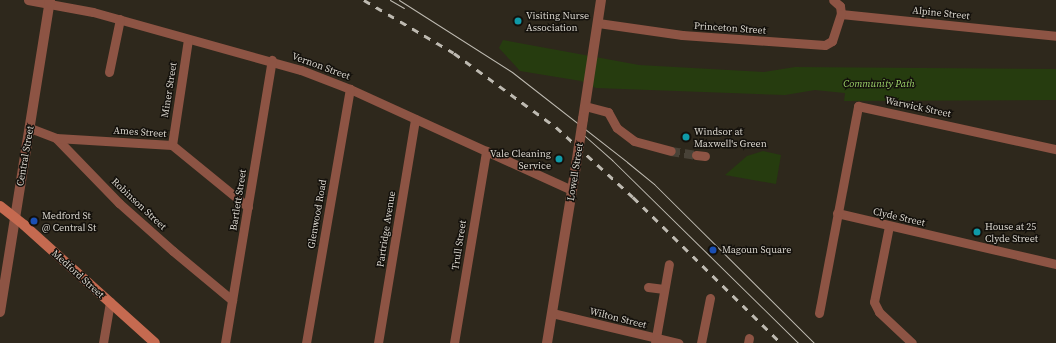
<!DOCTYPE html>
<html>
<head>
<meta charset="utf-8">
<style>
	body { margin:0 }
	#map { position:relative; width:1056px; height:343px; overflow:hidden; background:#2e281c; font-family:"Source Serif 4",serif }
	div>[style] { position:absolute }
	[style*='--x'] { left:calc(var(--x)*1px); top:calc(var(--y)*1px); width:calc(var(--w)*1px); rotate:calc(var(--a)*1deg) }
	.green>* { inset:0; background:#263c0f }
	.minor-tunnel>* { height:9px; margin-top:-4.5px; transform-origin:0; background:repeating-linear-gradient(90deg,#484237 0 9px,transparent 0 13.5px) }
	.minor>* { height:9px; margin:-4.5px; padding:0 4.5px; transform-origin:4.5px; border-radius:4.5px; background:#8d5444 }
	.tertiary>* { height:10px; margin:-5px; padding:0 5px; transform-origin:5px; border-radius:5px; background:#8d5444 }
	.secondary>* { height:10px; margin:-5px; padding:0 5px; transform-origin:5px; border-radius:5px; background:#c56a50 }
	.tram>* { height:1px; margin:-0.5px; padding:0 0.5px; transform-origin:0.5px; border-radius:0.5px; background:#bebab1 }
	.rail>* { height:2.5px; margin-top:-1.25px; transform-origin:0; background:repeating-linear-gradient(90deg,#bebab1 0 7px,transparent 0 14px) }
	.tertiary-bridge>* { height:10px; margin:-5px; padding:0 5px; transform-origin:5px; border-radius:5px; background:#8d5444 }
	.dots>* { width:11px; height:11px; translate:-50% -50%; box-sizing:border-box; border:2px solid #14110c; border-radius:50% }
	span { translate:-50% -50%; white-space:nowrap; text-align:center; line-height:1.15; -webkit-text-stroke:3px #14110c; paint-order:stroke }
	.street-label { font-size:10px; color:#d9d5cd }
	.poi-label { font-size:10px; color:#d9d5cd }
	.left { translate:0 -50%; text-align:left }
	.right { translate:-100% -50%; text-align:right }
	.park-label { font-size:10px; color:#9ed66a; font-style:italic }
</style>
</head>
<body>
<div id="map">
	<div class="green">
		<i style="clip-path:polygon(503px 40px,639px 65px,764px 72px,795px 67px,1056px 69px,1056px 100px,844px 101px,845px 93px,815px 90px,785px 95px,596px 88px,581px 81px,520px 71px,499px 48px)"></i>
		<i style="clip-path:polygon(763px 151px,781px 155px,776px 184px,725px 175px,747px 156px)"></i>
	</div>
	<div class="minor-tunnel">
		<i style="--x:671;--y:151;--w:25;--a:9"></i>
	</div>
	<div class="minor">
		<i style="--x:28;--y:0;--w:66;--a:10.5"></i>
		<i style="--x:93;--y:12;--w:216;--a:15.6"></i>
		<i style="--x:301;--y:70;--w:53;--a:21.2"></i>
		<i style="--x:350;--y:89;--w:244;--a:24.5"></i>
		<i style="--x:841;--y:14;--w:216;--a:5.8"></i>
		<i style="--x:598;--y:23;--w:85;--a:8.1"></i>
		<i style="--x:682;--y:35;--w:143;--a:4"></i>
		<i style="--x:825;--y:45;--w:8;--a:-30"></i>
		<i style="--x:832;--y:41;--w:28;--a:-72"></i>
		<i style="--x:841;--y:14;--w:8;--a:-97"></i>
		<i style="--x:840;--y:6;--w:9;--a:-139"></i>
		<i style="--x:109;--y:72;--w:54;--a:-78.3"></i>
		<i style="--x:585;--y:106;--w:24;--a:15"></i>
		<i style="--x:608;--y:112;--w:18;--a:61"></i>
		<i style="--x:617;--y:128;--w:21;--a:37"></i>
		<i style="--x:634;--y:141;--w:38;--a:15"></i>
		<i style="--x:30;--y:128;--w:28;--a:21"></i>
		<i style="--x:56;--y:138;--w:91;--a:45.9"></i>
		<i style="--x:119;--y:203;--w:72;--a:41.6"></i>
		<i style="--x:173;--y:251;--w:77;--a:39.7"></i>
		<i style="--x:56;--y:138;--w:116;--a:3.5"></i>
		<i style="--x:172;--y:145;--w:98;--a:39.2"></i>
		<i style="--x:172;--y:145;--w:107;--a:-81.4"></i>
		<i style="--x:696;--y:155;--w:9;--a:6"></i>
		<i style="--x:837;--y:213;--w:225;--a:13.1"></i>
		<i style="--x:889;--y:226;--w:77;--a:101.2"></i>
		<i style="--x:874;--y:302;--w:11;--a:63"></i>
		<i style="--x:879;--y:312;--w:45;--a:43.2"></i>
		<i style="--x:648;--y:287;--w:16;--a:7"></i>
		<i style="--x:552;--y:313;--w:130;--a:13.4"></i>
		<i style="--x:819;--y:313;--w:211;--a:-79.3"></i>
		<i style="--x:858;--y:106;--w:203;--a:12.3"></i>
		<i style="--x:103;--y:343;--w:42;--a:-80.3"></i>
		<i style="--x:225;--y:343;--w:287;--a:-80.6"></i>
		<i style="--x:306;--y:343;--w:258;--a:-80.2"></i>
		<i style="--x:378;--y:343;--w:227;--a:-80.6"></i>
		<i style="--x:454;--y:343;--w:195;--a:-80.5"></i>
		<i style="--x:655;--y:343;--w:80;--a:-80"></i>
		<i style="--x:701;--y:343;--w:46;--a:-78.7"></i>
		<i style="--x:748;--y:343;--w:5;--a:-79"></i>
	</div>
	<div class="tertiary">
		<i style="--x:583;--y:119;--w:120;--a:-81.4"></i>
		<i style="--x:0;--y:312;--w:316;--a:-80.9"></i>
		<i style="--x:547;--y:343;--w:173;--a:-80.7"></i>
	</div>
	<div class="secondary">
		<i style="--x:0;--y:206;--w:31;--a:38"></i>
		<i style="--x:24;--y:225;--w:176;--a:42"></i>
	</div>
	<div class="tram">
		<i style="--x:390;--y:0;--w:16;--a:30"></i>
		<i style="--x:399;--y:0;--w:134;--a:32.5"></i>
		<i style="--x:512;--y:72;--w:146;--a:38"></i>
		<i style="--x:627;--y:162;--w:35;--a:39"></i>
		<i style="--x:654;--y:184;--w:226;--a:44.8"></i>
		<i style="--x:577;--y:129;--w:47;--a:41.5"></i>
		<i style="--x:612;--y:160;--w:261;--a:44.5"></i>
	</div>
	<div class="rail">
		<i style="--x:364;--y:0;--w:104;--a:30.5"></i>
		<i style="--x:454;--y:53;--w:126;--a:36"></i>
		<i style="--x:556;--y:127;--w:104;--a:42.3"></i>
		<i style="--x:633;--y:197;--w:208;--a:44.6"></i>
	</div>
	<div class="tertiary-bridge">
		<i style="--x:575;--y:172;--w:54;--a:-81.4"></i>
	</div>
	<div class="dots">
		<i style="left:518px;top:21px;background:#0f9aa8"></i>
		<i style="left:686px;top:137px;background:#0f9aa8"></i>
		<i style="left:559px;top:159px;background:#0f9aa8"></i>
		<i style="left:34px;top:221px;background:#1a4fb4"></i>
		<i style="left:977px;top:232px;background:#0f9aa8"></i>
		<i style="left:713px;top:250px;background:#1a4fb4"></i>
	</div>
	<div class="street-label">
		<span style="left:941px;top:13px;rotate:6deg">Alpine Street</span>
		<span style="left:730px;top:28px;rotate:4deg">Princeton Street</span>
		<span style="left:321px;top:66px;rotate:20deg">Vernon Street</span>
		<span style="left:169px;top:90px;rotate:-81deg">Miner Street</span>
		<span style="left:918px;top:107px;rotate:12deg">Warwick Street</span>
		<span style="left:140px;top:132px;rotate:4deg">Ames Street</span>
		<span style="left:25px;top:156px;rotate:-80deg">Central Street</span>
		<span style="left:575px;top:172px;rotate:-81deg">Lowell Street</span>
		<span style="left:238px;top:200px;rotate:-81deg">Bartlett Street</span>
		<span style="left:139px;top:204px;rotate:43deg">Robinson Street</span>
		<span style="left:317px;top:214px;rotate:-80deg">Glenwood Road</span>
		<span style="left:899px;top:217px;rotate:13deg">Clyde Street</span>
		<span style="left:386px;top:229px;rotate:-81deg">Partridge Avenue</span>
		<span style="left:459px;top:245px;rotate:-81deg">Trull Street</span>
		<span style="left:78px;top:274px;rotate:42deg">Medford Street</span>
		<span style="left:618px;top:318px;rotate:14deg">Wilton Street</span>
	</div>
	<div class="poi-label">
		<span class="left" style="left:526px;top:21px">Visiting Nurse<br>Association</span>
		<span class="left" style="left:694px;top:137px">Windsor at<br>Maxwell's Green</span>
		<span class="right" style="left:551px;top:159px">Vale Cleaning<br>Service</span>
		<span class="left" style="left:42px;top:221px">Medford St<br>@ Central St</span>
		<span class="left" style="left:985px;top:232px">House at 25<br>Clyde Street</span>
		<span class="left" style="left:722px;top:250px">Magoun Square</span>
	</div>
	<div class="park-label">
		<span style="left:879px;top:84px">Community Path</span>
	</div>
</div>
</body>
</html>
